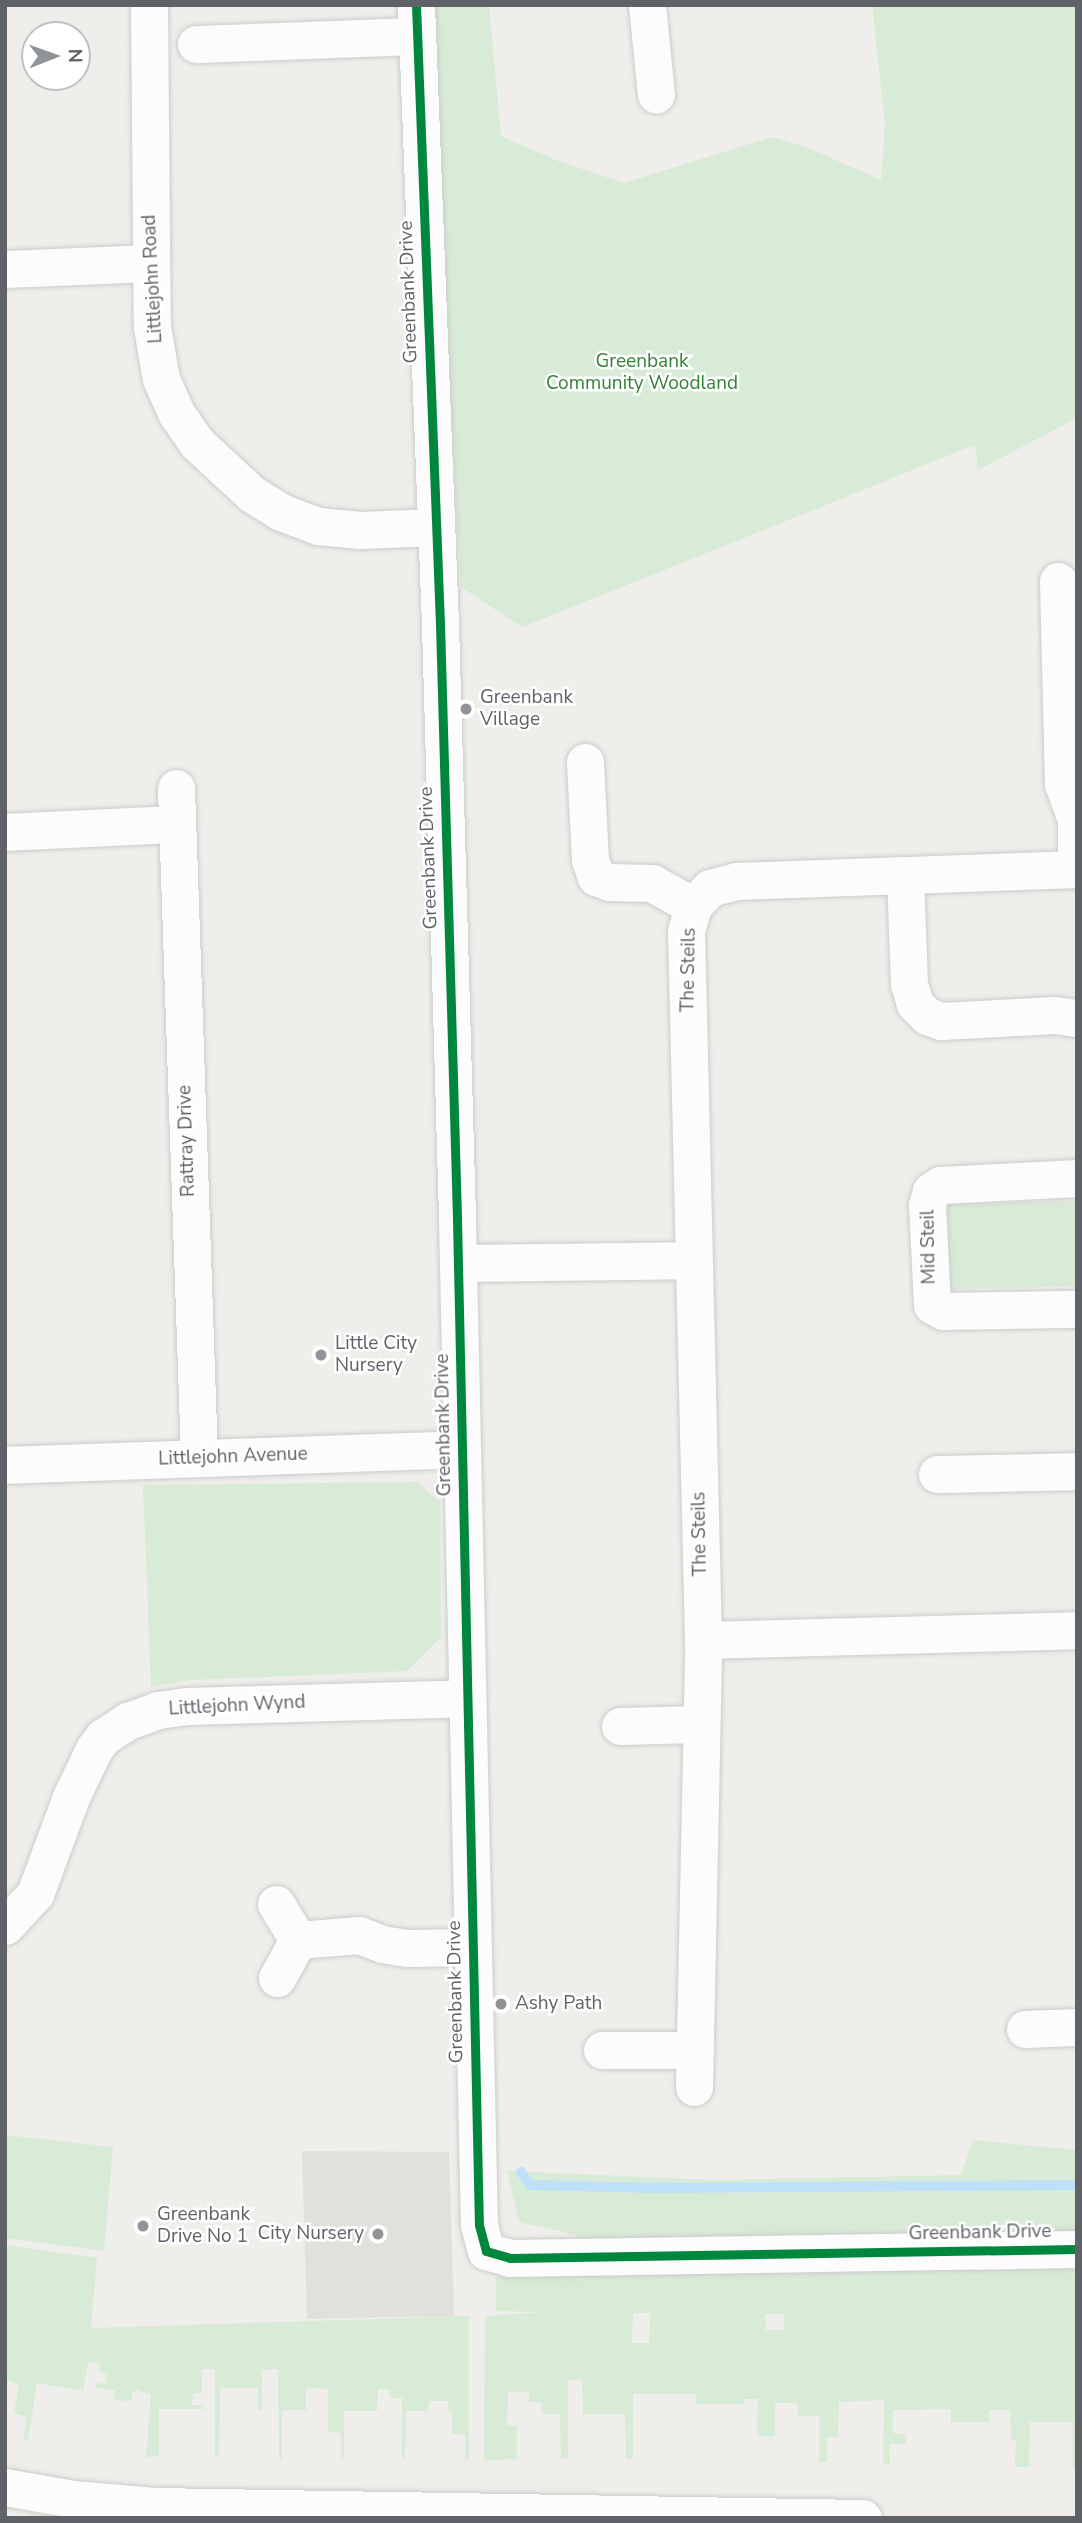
<!DOCTYPE html>
<html>
<head>
<meta charset="utf-8">
<style>
	body { margin:0 }
	#map { position:relative; width:1082px; height:2523px; overflow:hidden; background:#efeeea; font-family:"Nunito Sans",sans-serif }
	div>[style] { position:absolute }
	[style*='--x'] { left:calc(var(--x)*1px); top:calc(var(--y)*1px); width:calc(var(--w)*1px); rotate:calc(var(--a)*1deg) }
	.education>* { inset:0; background:#e2e0da }
	.green>* { inset:0; background:#d8ebd6 }
	.stream>* { height:10px; margin:-5px; padding:0 5px; transform-origin:5px; border-radius:5px; background:#bfe0f9 }
	.roads { filter:drop-shadow(0 0 2px #cbcccc) drop-shadow(0 0 2px #cbcccc) }
	.street>* { height:37px; margin:-18.5px; padding:0 18.5px; transform-origin:18.5px; border-radius:18.5px; background:#fdfcfc }
	.cycleway>* { height:9px; margin:-4.5px; padding:0 4.5px; transform-origin:4.5px; border-radius:4.5px; background:#00873e }
	.dots>* { width:19px; height:19px; translate:-50% -50%; box-sizing:border-box; border:4px solid #fff; border-radius:50% }
	span { translate:-50% -50%; white-space:nowrap; text-align:center; line-height:1.15; -webkit-text-stroke:5px #fff; paint-order:stroke }
	.street-label { font-size:19px; color:#5f6368 }
	.park-label { font-size:19px; color:#348238 }
	.poi-label { font-size:19px; color:#5f6368 }
	.left { translate:0 -50%; text-align:left }
	.right { translate:-100% -50%; text-align:right }
	.frame { position:absolute; inset:0; border:7px solid #5f6368; pointer-events:none }
	.north { position:absolute; left:21px; top:21px; width:70px; height:70px; box-sizing:border-box; background:#fff; border:2px solid #bfc1c3; border-radius:50%; rotate:89deg; font-size:19px; font-weight:700; line-height:28px; text-align:center; color:#5f6368 }
	.north::after { content:''; display:block; margin:auto; width:24px; height:32px; background:#919496; clip-path:polygon(50% 0,100% 100%,50% 72%,0 100%) }
</style>
</head>
<body>
<div id="map">
	<div class="education">
		<i style="clip-path:polygon(302px 2151px,449px 2152px,454px 2316px,307px 2319px)"></i>
	</div>
	<div class="green">
		<i style="clip-path:polygon(427px 5px,489px 5px,501px 136px,558px 161px,624px 183px,772px 137px,806px 147px,881px 180px,885px 123px,872px 5px,1077px 5px,1077px 418px,978px 470px,975px 445px,522px 627px,461px 587px)"></i>
		<i style="clip-path:polygon(1077px 1201px,1077px 1286px,946px 1289px,944px 1205px)"></i>
		<i style="clip-path:polygon(417px 1482px,440px 1502px,441px 1637px,407px 1671px,191px 1680px,151px 1687px,143px 1485px)"></i>
		<i style="clip-path:polygon(5px 2135px,113px 2147px,104px 2251px,5px 2238px)"></i>
		<i style="clip-path:polygon(evenodd,973px 2140px,1077px 2150px,1077px 2468px,1073px 2468px,1073px 2422px,1030px 2422px,1029px 2467px,1015px 2467px,1016px 2440px,1011px 2440px,1010px 2410px,989px 2410px,989px 2422px,951px 2422px,951px 2409px,893px 2410px,893px 2433px,906px 2434px,906px 2444px,889px 2444px,890px 2464px,883px 2464px,884px 2400px,839px 2402px,838px 2437px,827px 2437px,827px 2462px,819px 2462px,819px 2416px,798px 2416px,797px 2403px,775px 2403px,775px 2436px,760px 2436px,757px 2431px,758px 2399px,744px 2399px,743px 2404px,696px 2404px,696px 2394px,633px 2394px,633px 2459px,626px 2459px,625px 2414px,583px 2414px,582px 2379px,568px 2380px,568px 2459px,561px 2459px,560px 2414px,542px 2414px,542px 2402px,529px 2402px,529px 2392px,508px 2392px,507px 2425px,517px 2426px,517px 2459px,484px 2460px,485px 2316px,542px 2312px,496px 2311px,496px 2277px,581px 2268px,576px 2235px,519px 2222px,507px 2171px,714px 2180px,961px 2175px,973px 2140px,633px 2313px,650px 2313px,649px 2343px,632px 2343px,633px 2313px,973px 2140px,765px 2314px,784px 2314px,784px 2330px,766px 2330px,765px 2314px)"></i>
		<i style="clip-path:polygon(5px 2245px,97px 2258px,91px 2328px,469px 2316px,469px 2460px,465px 2460px,466px 2435px,452px 2434px,452px 2412px,448px 2412px,448px 2401px,429px 2401px,428px 2411px,406px 2411px,405px 2459px,402px 2459px,402px 2398px,390px 2398px,390px 2390px,378px 2389px,377px 2411px,344px 2411px,344px 2459px,341px 2459px,341px 2433px,328px 2432px,328px 2389px,317px 2388px,306px 2389px,306px 2410px,282px 2410px,282px 2458px,279px 2459px,278px 2369px,262px 2370px,262px 2410px,258px 2410px,258px 2388px,220px 2388px,219px 2457px,215px 2457px,215px 2369px,202px 2369px,202px 2393px,193px 2393px,192px 2405px,204px 2405px,204px 2409px,159px 2409px,159px 2456px,146px 2457px,151px 2394px,136px 2390px,132px 2393px,131px 2401px,114px 2400px,115px 2390px,95px 2388px,96px 2383px,106px 2384px,107px 2374px,99px 2372px,100px 2364px,88px 2362px,83px 2391px,37px 2383px,28px 2441px,23px 2440px,27px 2417px,14px 2413px,19px 2384px,5px 2380px)"></i>
	</div>
	<div class="stream">
		<i style="--x:521;--y:2172;--w:16;--a:55"></i>
		<i style="--x:530;--y:2185;--w:123;--a:1.4"></i>
		<i style="--x:653;--y:2188;--w:424;--a:-0.4"></i>
	</div>
	<div class="roads">
		<div class="street">
			<i style="--x:149;--y:5;--w:322;--a:89.5"></i>
			<i style="--x:152;--y:327;--w:53;--a:80.2"></i>
			<i style="--x:161;--y:379;--w:37;--a:66"></i>
			<i style="--x:176;--y:413;--w:37;--a:55"></i>
			<i style="--x:197;--y:443;--w:38;--a:43"></i>
			<i style="--x:225;--y:469;--w:37;--a:43"></i>
			<i style="--x:252;--y:494;--w:34;--a:32"></i>
			<i style="--x:281;--y:512;--w:40;--a:21"></i>
			<i style="--x:318;--y:526;--w:43;--a:5.3"></i>
			<i style="--x:361;--y:530;--w:75;--a:-2.3"></i>
			<i style="--x:416;--y:5;--w:619;--a:87.78"></i>
			<i style="--x:440;--y:624;--w:595;--a:88.36"></i>
			<i style="--x:457;--y:1219;--w:1006;--a:88.75"></i>
			<i style="--x:479;--y:2225;--w:27;--a:75"></i>
			<i style="--x:486;--y:2251;--w:25;--a:16"></i>
			<i style="--x:510;--y:2258;--w:567;--a:-0.91"></i>
			<i style="--x:647;--y:5;--w:90;--a:84.3"></i>
			<i style="--x:196;--y:44;--w:221;--a:-2.1"></i>
			<i style="--x:5;--y:269;--w:145;--a:-2.4"></i>
			<i style="--x:1058;--y:581;--w:203;--a:88.6"></i>
			<i style="--x:1063;--y:784;--w:37;--a:70"></i>
			<i style="--x:1076;--y:819;--w:50;--a:90"></i>
			<i style="--x:585;--y:762;--w:98;--a:87.1"></i>
			<i style="--x:590;--y:860;--w:18;--a:71"></i>
			<i style="--x:596;--y:877;--w:15;--a:20"></i>
			<i style="--x:610;--y:882;--w:42;--a:1.4"></i>
			<i style="--x:652;--y:883;--w:47;--a:29.3"></i>
			<i style="--x:176;--y:788;--w:670;--a:88.03"></i>
			<i style="--x:5;--y:832;--w:172;--a:-2.7"></i>
			<i style="--x:905;--y:875;--w:109;--a:87.9"></i>
			<i style="--x:909;--y:984;--w:21;--a:73"></i>
			<i style="--x:915;--y:1004;--w:17;--a:45"></i>
			<i style="--x:927;--y:1016;--w:15;--a:20"></i>
			<i style="--x:941;--y:1021;--w:114;--a:-3"></i>
			<i style="--x:1055;--y:1015;--w:22;--a:8"></i>
			<i style="--x:1077;--y:1178;--w:137;--a:177.1"></i>
			<i style="--x:940;--y:1185;--w:11;--a:146"></i>
			<i style="--x:931;--y:1191;--w:15;--a:106"></i>
			<i style="--x:927;--y:1205;--w:100;--a:87.1"></i>
			<i style="--x:932;--y:1305;--w:13;--a:29"></i>
			<i style="--x:943;--y:1311;--w:134;--a:-0.9"></i>
			<i style="--x:458;--y:1263;--w:236;--a:-0.7"></i>
			<i style="--x:5;--y:1465;--w:456;--a:-2"></i>
			<i style="--x:937;--y:1474;--w:140;--a:-1.2"></i>
			<i style="--x:703;--y:1640;--w:374;--a:-1.5"></i>
			<i style="--x:620;--y:1726;--w:81;--a:-1.4"></i>
			<i style="--x:276;--y:1904;--w:42;--a:58.6"></i>
			<i style="--x:298;--y:1940;--w:61;--a:-4.7"></i>
			<i style="--x:359;--y:1935;--w:25;--a:21"></i>
			<i style="--x:382;--y:1944;--w:25;--a:9"></i>
			<i style="--x:407;--y:1948;--w:65;--a:-0.9"></i>
			<i style="--x:5;--y:1926;--w:44;--a:-46.8"></i>
			<i style="--x:35;--y:1894;--w:103;--a:-69.6"></i>
			<i style="--x:71;--y:1797;--w:53;--a:-64.4"></i>
			<i style="--x:94;--y:1749;--w:15;--a:-53"></i>
			<i style="--x:103;--y:1737;--w:30;--a:-33"></i>
			<i style="--x:128;--y:1721;--w:32;--a:-20"></i>
			<i style="--x:158;--y:1710;--w:29;--a:-8"></i>
			<i style="--x:187;--y:1706;--w:280;--a:-1.6"></i>
			<i style="--x:277;--y:1978;--w:43;--a:-61.1"></i>
			<i style="--x:1025;--y:2029;--w:52;--a:-2.2"></i>
			<i style="--x:602;--y:2050;--w:93;--a:0"></i>
			<i style="--x:694;--y:2087;--w:447;--a:-88.8"></i>
			<i style="--x:703;--y:1640;--w:709;--a:-91.37"></i>
			<i style="--x:686;--y:931;--w:26;--a:-74"></i>
			<i style="--x:693;--y:906;--w:25;--a:-47"></i>
			<i style="--x:710;--y:888;--w:27;--a:-15"></i>
			<i style="--x:736;--y:881;--w:341;--a:-2"></i>
			<i style="--x:5;--y:2487;--w:69;--a:10"></i>
			<i style="--x:73;--y:2499;--w:82;--a:4.9"></i>
			<i style="--x:155;--y:2506;--w:708;--a:0.97"></i>
		</div>
	</div>
	<div class="cycleway">
		<i style="--x:416;--y:5;--w:619;--a:87.78"></i>
		<i style="--x:440;--y:624;--w:595;--a:88.36"></i>
		<i style="--x:457;--y:1219;--w:1006;--a:88.75"></i>
		<i style="--x:479;--y:2225;--w:27;--a:75"></i>
		<i style="--x:486;--y:2251;--w:25;--a:16"></i>
		<i style="--x:510;--y:2258;--w:567;--a:-0.91"></i>
	</div>
	<div class="dots">
		<i style="left:466px;top:709px;background:#919496"></i>
		<i style="left:321px;top:1355px;background:#919496"></i>
		<i style="left:501px;top:2004px;background:#919496"></i>
		<i style="left:143px;top:2226px;background:#919496"></i>
		<i style="left:378px;top:2234px;background:#919496"></i>
	</div>
	<div class="street-label">
		<span style="left:153px;top:279px;rotate:-93deg">Littlejohn Road</span>
		<span style="left:409px;top:292px;rotate:-92deg">Greenbank Drive</span>
		<span style="left:429px;top:858px;rotate:-92deg">Greenbank Drive</span>
		<span style="left:689px;top:970px;rotate:-89deg">The Steils</span>
		<span style="left:187px;top:1141px;rotate:-92deg">Rattray Drive</span>
		<span style="left:929px;top:1247px;rotate:-91deg">Mid Steil</span>
		<span style="left:444px;top:1425px;rotate:-91deg">Greenbank Drive</span>
		<span style="left:233px;top:1457px;rotate:-2deg">Littlejohn Avenue</span>
		<span style="left:700px;top:1534px;rotate:-91deg">The Steils</span>
		<span style="left:237px;top:1706px;rotate:-3deg">Littlejohn Wynd</span>
		<span style="left:456px;top:1992px;rotate:-91deg">Greenbank Drive</span>
		<span style="left:980px;top:2233px;rotate:-1deg">Greenbank Drive</span>
	</div>
	<div class="park-label">
		<span style="left:642px;top:373px">Greenbank<br>Community Woodland</span>
	</div>
	<div class="poi-label">
		<span class="left" style="left:480px;top:709px">Greenbank<br>Village</span>
		<span class="left" style="left:335px;top:1355px">Little City<br>Nursery</span>
		<span class="left" style="left:515px;top:2004px">Ashy Path</span>
		<span class="left" style="left:157px;top:2226px">Greenbank<br>Drive No 1</span>
		<span class="right" style="left:364px;top:2234px">City Nursery</span>
	</div>
	<div class="frame"></div>
	<div class="north">N</div>
</div>
</body>
</html>
